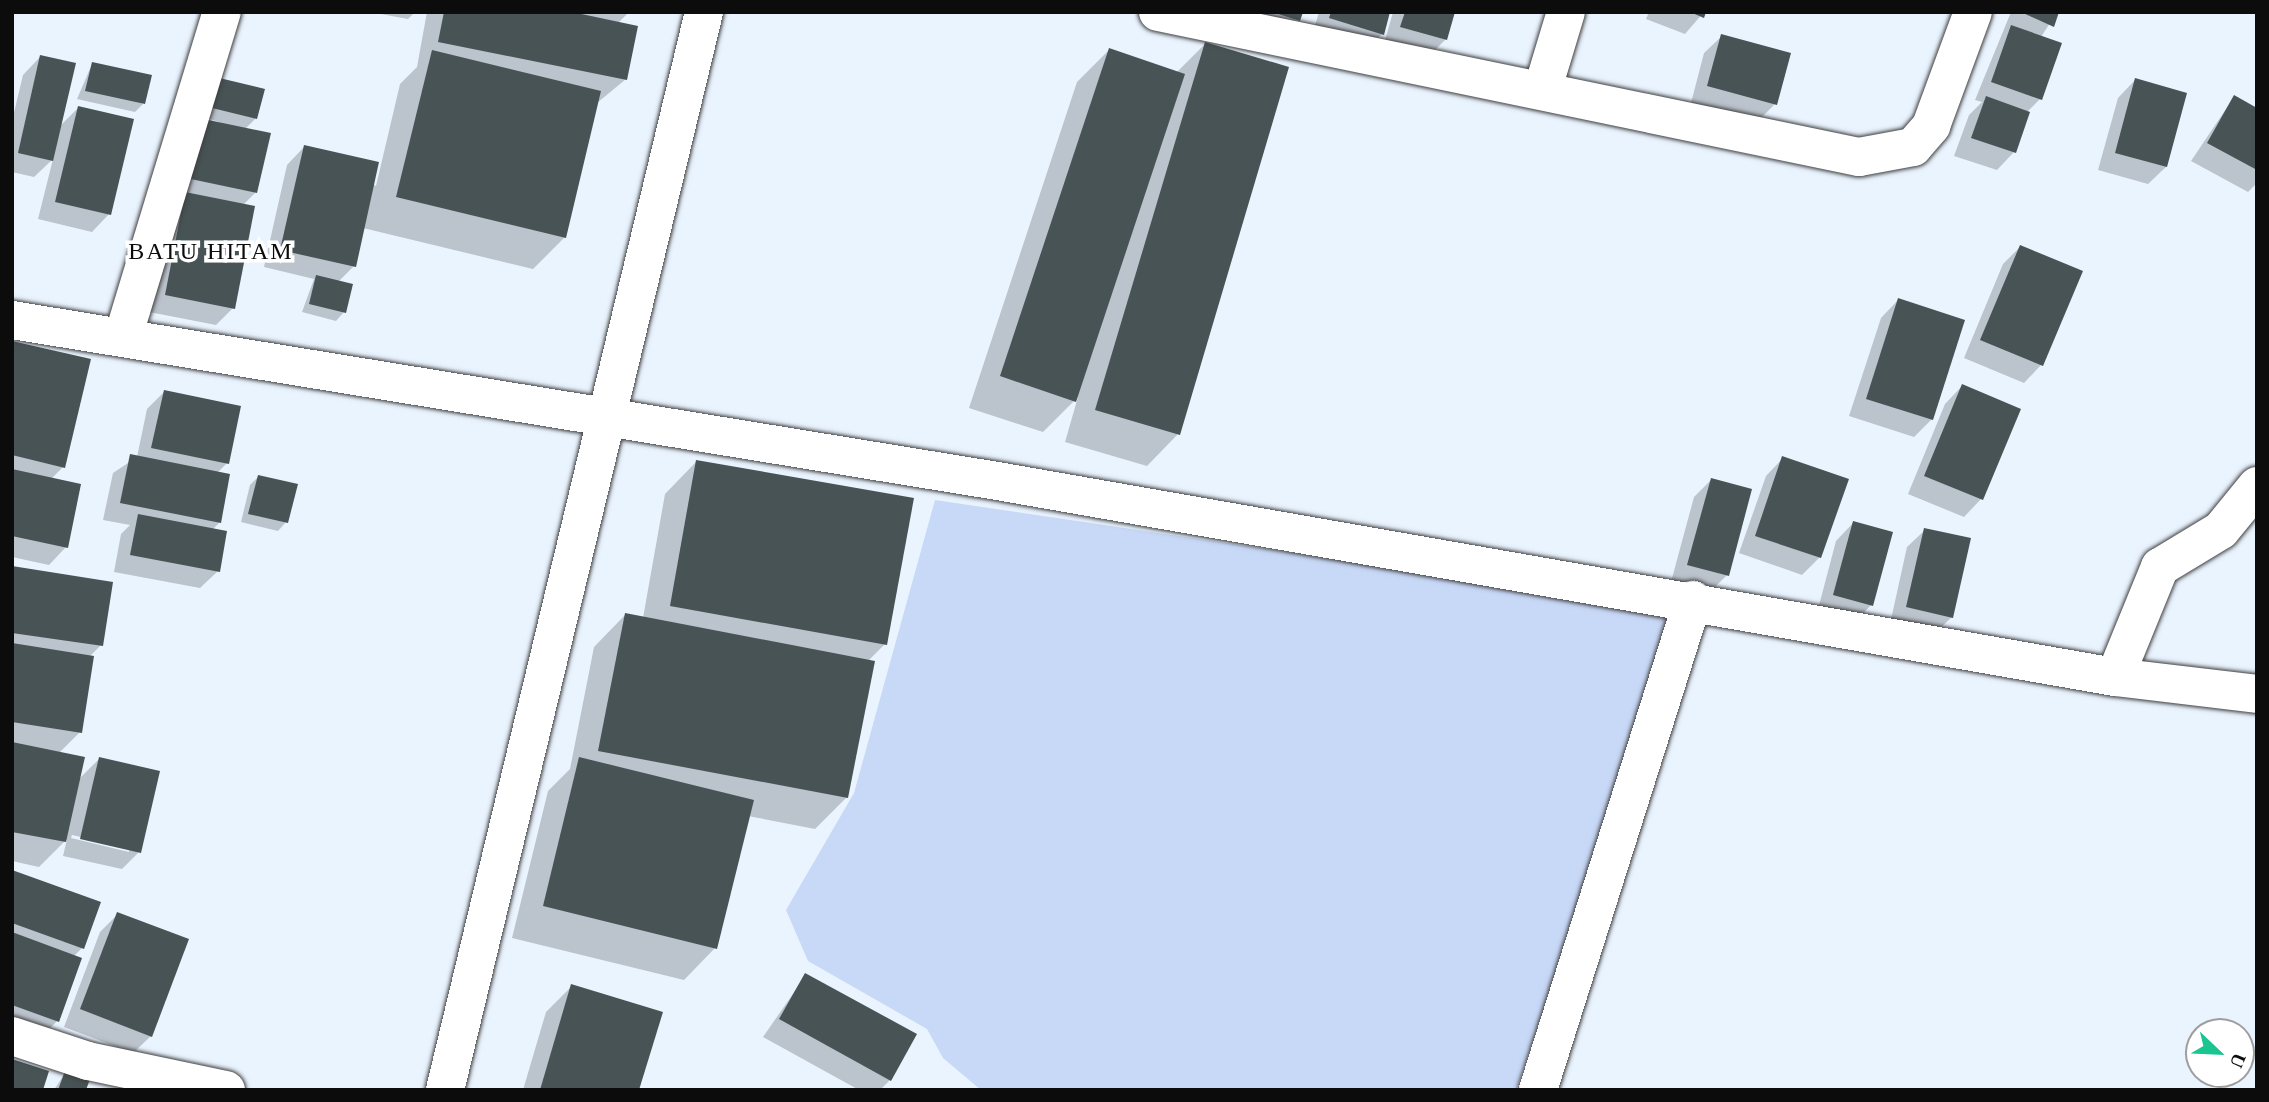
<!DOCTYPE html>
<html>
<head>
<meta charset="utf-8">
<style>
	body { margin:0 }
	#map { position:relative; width:2269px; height:1102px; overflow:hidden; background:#eaf4ff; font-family:Georgia,serif }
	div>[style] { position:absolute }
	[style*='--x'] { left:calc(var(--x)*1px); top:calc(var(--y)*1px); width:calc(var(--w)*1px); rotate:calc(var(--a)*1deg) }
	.farmland>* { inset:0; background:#c8d8f7 }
	.shadow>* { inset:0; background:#0003 }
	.building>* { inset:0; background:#475355 }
	.roads { filter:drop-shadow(0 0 2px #3f3f3f) drop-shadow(0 0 2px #3f3f3f) }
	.minor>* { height:38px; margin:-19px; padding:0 19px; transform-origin:19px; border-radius:19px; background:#fff }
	span { translate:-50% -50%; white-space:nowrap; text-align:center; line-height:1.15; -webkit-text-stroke:7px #fff; paint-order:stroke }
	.quarter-label { font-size:24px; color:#0c0c0c; letter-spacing:2px }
	.frame { position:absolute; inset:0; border:14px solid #0c0c0c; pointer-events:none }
	.north { position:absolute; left:2185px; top:1018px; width:70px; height:70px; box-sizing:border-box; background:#fff; border:2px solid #9e9e9e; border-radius:50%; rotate:113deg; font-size:19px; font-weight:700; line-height:28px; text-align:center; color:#0c0c0c }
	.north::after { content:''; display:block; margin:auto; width:24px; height:32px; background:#1bc591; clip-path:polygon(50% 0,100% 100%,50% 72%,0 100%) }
</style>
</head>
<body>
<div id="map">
	<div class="farmland">
		<i style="clip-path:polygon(935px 500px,1681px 610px,1516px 1090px,981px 1090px,943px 1058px,927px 1029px,808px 961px,786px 910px,854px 793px)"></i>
	</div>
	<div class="shadow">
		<i style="clip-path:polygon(370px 12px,415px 12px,408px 19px)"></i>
		<i style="clip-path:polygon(427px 12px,629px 12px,618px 23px,626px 79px,597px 103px,565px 237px,533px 269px,363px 228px,354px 266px,338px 282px,344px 312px,336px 321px,302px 312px,314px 279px,264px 267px,287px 165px,304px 147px,376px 186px,400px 84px,417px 67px)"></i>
		<i style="clip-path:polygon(1228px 12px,1301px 12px,1281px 38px)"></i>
		<i style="clip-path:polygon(1319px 12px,1388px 12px,1382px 34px,1365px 51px,1312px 36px)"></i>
		<i style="clip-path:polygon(1393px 12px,1453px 12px,1446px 39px,1428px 57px,1384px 44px)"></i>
		<i style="clip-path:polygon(1649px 12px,1704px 12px,1685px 34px,1646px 19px)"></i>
		<i style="clip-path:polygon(2011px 12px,2057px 12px,2041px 37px,2040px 99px,2027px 112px,2014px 152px,1997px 170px,1954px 156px,1969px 115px,1982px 102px,1975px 100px)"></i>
		<i style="clip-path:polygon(1722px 36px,1775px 104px,1758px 121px,1691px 103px,1704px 53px)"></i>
		<i style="clip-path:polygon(1205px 44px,1178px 434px,1147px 466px,1065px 442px,1078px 397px,1043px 432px,969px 408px,1077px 82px,1109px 50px,1176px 73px)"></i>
		<i style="clip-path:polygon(40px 57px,59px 127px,78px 108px,109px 214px,92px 232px,38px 219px,53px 159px,34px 177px,12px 172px,12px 121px,23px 75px)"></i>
		<i style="clip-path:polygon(92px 64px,143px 104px,135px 112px,77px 99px)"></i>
		<i style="clip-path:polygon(2135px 80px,2166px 167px,2148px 184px,2098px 170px,2118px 98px)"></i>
		<i style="clip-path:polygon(203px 86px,256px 118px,245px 129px,256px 192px,243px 205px,233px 308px,216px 325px,149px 312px,170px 195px,227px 125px,196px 114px)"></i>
		<i style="clip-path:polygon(2234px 97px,2257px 110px,2257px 183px,2248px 192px,2191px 161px)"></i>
		<i style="clip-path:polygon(2020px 247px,2041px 365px,2024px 383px,1964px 358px,2003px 264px)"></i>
		<i style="clip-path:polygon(1898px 300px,1932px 419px,1914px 437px,1849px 416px,1881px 318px)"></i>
		<i style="clip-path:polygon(12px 342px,63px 467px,51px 479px,66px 547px,49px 565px,12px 557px)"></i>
		<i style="clip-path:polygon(1962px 386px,1981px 499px,1964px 517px,1908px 494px,1945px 404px)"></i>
		<i style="clip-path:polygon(164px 392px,227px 463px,217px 473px,219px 523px,212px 530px,218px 571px,200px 588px,114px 572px,121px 534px,130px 525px,103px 520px,113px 473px,137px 457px,147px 409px)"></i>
		<i style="clip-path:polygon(1783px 458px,1820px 557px,1802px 575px,1739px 553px,1766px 476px)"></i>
		<i style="clip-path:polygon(696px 462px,885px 644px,868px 661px,847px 797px,815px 829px,748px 816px,715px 948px,684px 980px,512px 938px,548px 791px,570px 769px,594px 647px,625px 615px,643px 618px,665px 494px)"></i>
		<i style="clip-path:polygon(258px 477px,286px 522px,278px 531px,241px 522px,250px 485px)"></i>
		<i style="clip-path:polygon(1711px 480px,1727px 575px,1710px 592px,1671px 582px,1694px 497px)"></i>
		<i style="clip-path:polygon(1853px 523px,1871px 605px,1854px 623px,1817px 613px,1836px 541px)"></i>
		<i style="clip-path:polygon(1925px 530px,1952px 617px,1934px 634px,1890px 624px,1907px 547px)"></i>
		<i style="clip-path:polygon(evenodd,12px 568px,101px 645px,89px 657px,80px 732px,59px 753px,78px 780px,99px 759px,139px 852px,122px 869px,63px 856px,67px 839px,39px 867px,12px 861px,12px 568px,72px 835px,129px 848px,129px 852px,71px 838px,72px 835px)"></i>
		<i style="clip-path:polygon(12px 872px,82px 948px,74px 956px,80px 959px,57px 1021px,32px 1047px,12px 1039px)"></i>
		<i style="clip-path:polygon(118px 914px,151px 1036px,133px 1053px,64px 1027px,100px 932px)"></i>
		<i style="clip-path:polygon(806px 975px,890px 1080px,880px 1090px,859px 1090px,763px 1037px)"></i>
		<i style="clip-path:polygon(572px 986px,637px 1090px,523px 1090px,546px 1012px)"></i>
		<i style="clip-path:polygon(65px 1073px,84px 1090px,54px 1090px)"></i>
	</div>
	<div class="building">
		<i style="clip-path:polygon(444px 12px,572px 12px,638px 26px,627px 80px,438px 42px)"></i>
		<i style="clip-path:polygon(1272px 12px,1303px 12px,1300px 21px)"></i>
		<i style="clip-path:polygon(1331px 12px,1390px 12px,1384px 35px,1329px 18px)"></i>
		<i style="clip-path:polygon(1405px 12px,1455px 12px,1447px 40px,1400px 27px)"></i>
		<i style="clip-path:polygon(1690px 12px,1706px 12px,1704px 18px)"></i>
		<i style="clip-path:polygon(2021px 12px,2059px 12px,2054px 27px)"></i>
		<i style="clip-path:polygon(2011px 25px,2062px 43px,2042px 100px,1991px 82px)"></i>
		<i style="clip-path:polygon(1721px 34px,1791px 53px,1777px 105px,1707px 86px)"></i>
		<i style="clip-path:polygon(1205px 42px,1289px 67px,1180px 435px,1095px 410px)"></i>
		<i style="clip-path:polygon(1109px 48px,1185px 74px,1076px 402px,1000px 376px)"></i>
		<i style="clip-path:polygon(432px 50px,601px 91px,566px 238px,396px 197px)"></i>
		<i style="clip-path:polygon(40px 55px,76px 63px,53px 161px,18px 153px)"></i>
		<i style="clip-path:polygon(92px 62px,152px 75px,145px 104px,85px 91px)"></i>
		<i style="clip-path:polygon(211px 76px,265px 89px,257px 119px,204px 106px)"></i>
		<i style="clip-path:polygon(2135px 78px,2187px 93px,2167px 167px,2115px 153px)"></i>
		<i style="clip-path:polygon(2234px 95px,2257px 108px,2257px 170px,2207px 143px)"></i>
		<i style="clip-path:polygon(1986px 96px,2030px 112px,2016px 153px,1971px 138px)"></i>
		<i style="clip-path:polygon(78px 106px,134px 119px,111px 215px,55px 202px)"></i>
		<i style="clip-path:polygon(199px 118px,271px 133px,257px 193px,186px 178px)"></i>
		<i style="clip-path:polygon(304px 145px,379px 162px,356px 267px,280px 250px)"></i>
		<i style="clip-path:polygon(185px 192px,255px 206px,235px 309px,165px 295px)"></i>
		<i style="clip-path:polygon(2020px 245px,2083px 271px,2043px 366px,1980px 340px)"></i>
		<i style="clip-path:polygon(316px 275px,353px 284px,346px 313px,309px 304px)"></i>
		<i style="clip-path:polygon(1898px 298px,1965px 320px,1933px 420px,1866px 399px)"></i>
		<i style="clip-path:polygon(12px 341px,91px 359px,65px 468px,12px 455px)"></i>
		<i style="clip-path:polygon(1962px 384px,2021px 409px,1983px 500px,1924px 476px)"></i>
		<i style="clip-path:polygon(164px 390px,241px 406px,229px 464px,151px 448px)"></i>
		<i style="clip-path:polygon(130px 454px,230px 474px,221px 523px,120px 503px)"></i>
		<i style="clip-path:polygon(1782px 456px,1849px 479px,1821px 558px,1755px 536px)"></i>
		<i style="clip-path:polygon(696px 460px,914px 498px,887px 645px,670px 606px)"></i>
		<i style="clip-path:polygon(12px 469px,81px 484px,68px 548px,12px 536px)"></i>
		<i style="clip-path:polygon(258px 475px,298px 484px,288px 523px,248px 514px)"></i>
		<i style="clip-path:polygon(1711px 478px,1752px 489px,1729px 576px,1687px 565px)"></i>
		<i style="clip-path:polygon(138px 514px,227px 531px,220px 572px,130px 555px)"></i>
		<i style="clip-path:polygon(1853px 521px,1893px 532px,1873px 606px,1833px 595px)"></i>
		<i style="clip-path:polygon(1924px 528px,1971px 538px,1953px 618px,1906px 607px)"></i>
		<i style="clip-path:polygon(12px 566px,113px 582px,103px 646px,12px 633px)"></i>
		<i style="clip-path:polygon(625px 613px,875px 661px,848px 798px,598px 751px)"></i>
		<i style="clip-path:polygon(12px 643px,94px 656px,82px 733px,12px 722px)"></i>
		<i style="clip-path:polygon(12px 742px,85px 757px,66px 842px,12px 832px)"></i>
		<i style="clip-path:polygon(99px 757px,160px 771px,141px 853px,80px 839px)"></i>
		<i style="clip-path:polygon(579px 757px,754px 800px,717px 949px,543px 906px)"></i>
		<i style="clip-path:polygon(12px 870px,101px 902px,84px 949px,12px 923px)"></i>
		<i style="clip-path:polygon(117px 912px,189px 939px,152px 1037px,80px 1009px)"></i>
		<i style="clip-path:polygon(12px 932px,82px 958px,59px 1022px,12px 1005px)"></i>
		<i style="clip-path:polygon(805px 973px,917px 1034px,891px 1081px,779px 1019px)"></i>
		<i style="clip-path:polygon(571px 984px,663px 1012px,639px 1090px,540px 1090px)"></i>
		<i style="clip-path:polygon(12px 1059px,49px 1071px,43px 1090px,12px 1090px)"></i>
		<i style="clip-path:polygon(65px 1071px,90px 1079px,86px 1090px,58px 1090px)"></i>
	</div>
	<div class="roads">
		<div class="minor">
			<i style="--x:1158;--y:12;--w:716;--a:11.69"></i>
			<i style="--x:1859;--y:157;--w:55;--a:-10.5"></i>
			<i style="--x:1913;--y:147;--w:28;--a:-49"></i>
			<i style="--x:1931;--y:126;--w:121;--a:-69.8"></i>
			<i style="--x:1543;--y:88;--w:79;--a:-73.2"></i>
			<i style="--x:12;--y:320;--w:1004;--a:9.28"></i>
			<i style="--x:1003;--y:482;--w:1129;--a:9.95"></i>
			<i style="--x:2115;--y:677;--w:143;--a:6.8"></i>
			<i style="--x:123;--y:337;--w:340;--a:-73.1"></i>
			<i style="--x:2115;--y:677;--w:119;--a:-67.8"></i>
			<i style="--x:2160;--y:567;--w:71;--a:-31.2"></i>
			<i style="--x:2221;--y:530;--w:57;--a:-50.7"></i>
			<i style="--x:12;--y:1036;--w:80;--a:18.2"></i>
			<i style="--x:88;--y:1061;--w:141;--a:11.9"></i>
			<i style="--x:445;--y:1090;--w:1109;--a:-76.49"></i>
			<i style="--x:1538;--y:1090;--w:514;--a:-72.45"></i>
		</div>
	</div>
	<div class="quarter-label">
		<span style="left:211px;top:252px">BATU HITAM</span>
	</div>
	<div class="frame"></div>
	<div class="north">U</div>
</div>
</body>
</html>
